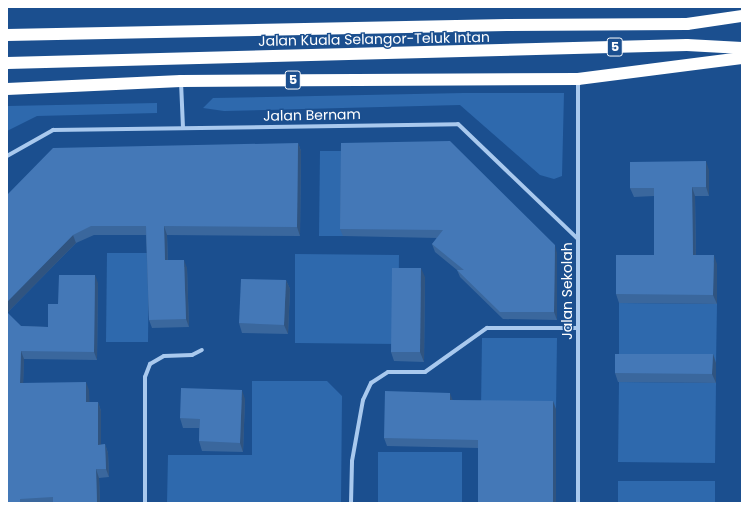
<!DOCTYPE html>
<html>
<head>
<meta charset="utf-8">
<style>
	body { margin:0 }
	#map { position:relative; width:749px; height:510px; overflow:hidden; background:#1b4f8f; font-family:Poppins,sans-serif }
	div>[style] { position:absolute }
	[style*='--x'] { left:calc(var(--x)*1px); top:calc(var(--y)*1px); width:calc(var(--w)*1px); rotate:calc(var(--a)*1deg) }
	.green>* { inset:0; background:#2e69ad }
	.street>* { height:4px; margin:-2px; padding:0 2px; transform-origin:2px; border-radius:2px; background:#a9c9ee }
	.highway>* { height:12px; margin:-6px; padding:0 6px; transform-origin:6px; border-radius:6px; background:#fff }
	.wall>* { inset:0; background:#3a679d }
	.shaded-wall>* { inset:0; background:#305480 }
	.building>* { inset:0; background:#4478b7 }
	span { translate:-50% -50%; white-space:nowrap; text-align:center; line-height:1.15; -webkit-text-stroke:3px #1b4f8f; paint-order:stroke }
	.shield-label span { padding:1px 3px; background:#1b4f8f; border:1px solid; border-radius:3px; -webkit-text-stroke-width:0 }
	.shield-label { font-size:13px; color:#fff; font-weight:700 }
	.street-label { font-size:14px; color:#fff }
	.frame { position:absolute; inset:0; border:8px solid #fff; pointer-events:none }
</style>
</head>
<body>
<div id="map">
	<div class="green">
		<i style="clip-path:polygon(464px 93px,564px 93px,562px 176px,554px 179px,540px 175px,460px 105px,224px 111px,203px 108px,213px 98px)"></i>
		<i style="clip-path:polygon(157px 103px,157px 113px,37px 116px,7px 131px,7px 106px)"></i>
		<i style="clip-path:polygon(320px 151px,343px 151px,343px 236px,319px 236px)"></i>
		<i style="clip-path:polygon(107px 253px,149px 253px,148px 342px,106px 342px)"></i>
		<i style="clip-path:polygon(295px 254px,399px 255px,398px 344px,295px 343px)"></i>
		<i style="clip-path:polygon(619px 303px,717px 304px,716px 363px,619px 363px)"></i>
		<i style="clip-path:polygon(482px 338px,557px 338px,556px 409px,481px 408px)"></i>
		<i style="clip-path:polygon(252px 381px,327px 381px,342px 396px,341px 503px,167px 503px,168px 455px,252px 455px)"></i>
		<i style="clip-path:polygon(619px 382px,716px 383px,715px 463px,618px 462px)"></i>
		<i style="clip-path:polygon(378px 452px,462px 452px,462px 503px,378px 503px)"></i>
		<i style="clip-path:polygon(618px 481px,715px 481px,715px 503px,618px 503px)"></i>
	</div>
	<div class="street">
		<i style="--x:181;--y:82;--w:46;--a:87.5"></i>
		<i style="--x:7;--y:156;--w:53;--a:-29.5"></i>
		<i style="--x:53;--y:130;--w:405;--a:-0.8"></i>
		<i style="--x:458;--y:124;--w:166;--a:43.8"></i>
		<i style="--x:145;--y:503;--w:126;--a:-90"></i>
		<i style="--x:145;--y:377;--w:14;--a:-69"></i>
		<i style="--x:150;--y:364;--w:16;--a:-30"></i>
		<i style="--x:164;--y:356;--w:28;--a:-2"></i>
		<i style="--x:192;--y:355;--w:11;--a:-27"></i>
		<i style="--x:351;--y:503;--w:42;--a:-88.6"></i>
		<i style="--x:352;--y:461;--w:62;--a:-79.8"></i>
		<i style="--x:363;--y:400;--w:19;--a:-65"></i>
		<i style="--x:371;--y:383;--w:20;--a:-33"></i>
		<i style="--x:388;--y:372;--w:37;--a:0"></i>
		<i style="--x:425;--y:372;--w:76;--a:-35.4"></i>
		<i style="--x:487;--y:328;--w:91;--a:0"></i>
		<i style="--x:578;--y:503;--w:422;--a:-90"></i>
	</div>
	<div class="highway">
		<i style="--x:7;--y:35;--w:500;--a:-1.15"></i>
		<i style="--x:507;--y:25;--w:180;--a:-0.3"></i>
		<i style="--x:687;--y:24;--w:56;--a:-8.3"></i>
		<i style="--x:7;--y:63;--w:680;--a:-1.52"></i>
		<i style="--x:687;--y:45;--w:55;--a:3.1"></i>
		<i style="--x:7;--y:89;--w:174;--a:-2.6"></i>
		<i style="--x:181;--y:81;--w:397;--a:-0.3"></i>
		<i style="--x:578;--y:79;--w:165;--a:-7.3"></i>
	</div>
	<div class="wall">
		<i style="clip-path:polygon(298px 143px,301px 151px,300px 236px,167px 235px,168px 260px,187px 268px,189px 327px,152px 328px,149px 320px,146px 235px,94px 235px,76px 243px,7px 313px,21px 326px,48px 327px,58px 304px,98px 283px,97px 360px,24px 359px,23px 383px,89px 390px,89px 402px,98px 402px,101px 411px,101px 445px,105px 444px,108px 453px,109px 477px,99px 478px,100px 503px,7px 503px,7px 195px)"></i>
		<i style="clip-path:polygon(341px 143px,557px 253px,557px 320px,503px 319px,460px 277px,457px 270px,435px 252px,432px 244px,437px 238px,343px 236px,340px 229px)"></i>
		<i style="clip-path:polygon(709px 170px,709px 196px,695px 196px,696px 255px,717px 264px,717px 304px,619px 303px,616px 294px,654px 255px,654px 196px,634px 197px,630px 188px)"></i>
		<i style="clip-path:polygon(425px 277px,424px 362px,394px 361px,391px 352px)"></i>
		<i style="clip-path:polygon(286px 280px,290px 289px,288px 334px,242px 333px,239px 323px)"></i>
		<i style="clip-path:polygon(713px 354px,716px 363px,716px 383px,618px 382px,615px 373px)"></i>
		<i style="clip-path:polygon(245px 399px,243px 452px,202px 451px,199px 441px,199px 428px,183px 428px,180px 418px)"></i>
		<i style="clip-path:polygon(453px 400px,556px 409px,556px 503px,478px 503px,478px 448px,387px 446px,384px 438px)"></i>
	</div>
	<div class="shaded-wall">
		<i style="clip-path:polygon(298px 143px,301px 151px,300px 236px,297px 227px)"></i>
		<i style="clip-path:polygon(706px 161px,709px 170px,709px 196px,706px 187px)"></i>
		<i style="clip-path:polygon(692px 187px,695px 196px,696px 264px,693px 255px)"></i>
		<i style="clip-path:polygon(164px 226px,167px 235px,168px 269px,165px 260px)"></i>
		<i style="clip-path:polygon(73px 235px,76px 243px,7px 313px,7px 302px)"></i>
		<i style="clip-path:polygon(555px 245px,557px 253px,557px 320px,554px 312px)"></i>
		<i style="clip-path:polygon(714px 255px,717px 264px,717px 304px,713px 295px)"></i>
		<i style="clip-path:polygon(184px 260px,187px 268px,189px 327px,186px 319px)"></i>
		<i style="clip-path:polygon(421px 268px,425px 277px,424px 362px,420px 352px)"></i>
		<i style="clip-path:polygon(95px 275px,98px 283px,97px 360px,94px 352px)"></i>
		<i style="clip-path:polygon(286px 280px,290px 289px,288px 334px,284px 325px)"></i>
		<i style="clip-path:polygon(21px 351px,24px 359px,23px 391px,20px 383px)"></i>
		<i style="clip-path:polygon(713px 354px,716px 363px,716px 383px,712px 374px)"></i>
		<i style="clip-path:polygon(86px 382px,89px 390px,90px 411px,86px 402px)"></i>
		<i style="clip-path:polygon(242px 390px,245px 399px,243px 452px,240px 443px)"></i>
		<i style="clip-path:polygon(450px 393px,453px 401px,450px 400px)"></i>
		<i style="clip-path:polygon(553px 401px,556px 409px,556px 503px,553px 503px)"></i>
		<i style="clip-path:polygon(98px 402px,101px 411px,101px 453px,98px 445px)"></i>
		<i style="clip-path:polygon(105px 444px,108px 453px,109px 477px,106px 469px)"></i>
		<i style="clip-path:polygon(96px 469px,99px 478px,100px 503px,97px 503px)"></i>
	</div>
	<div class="building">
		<i style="clip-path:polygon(450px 141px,555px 245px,554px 312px,500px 312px,457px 270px,464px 270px,432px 244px,443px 230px,340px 229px,341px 143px)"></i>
		<i style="clip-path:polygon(298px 143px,297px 227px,164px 226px,165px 260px,184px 260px,186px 319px,149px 320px,146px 226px,91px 226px,73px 235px,7px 302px,7px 195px,53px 148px)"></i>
		<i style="clip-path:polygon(706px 161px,706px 187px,692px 187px,693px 255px,714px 255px,713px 295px,616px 294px,616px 255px,654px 255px,654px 188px,630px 188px,630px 162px)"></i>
		<i style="clip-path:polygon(392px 268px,421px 268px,420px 352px,391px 352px)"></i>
		<i style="clip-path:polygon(59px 275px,95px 275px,94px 352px,21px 351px,20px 383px,86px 382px,86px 402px,98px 402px,98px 445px,105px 444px,106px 469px,96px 469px,97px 503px,53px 503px,53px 497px,20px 499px,20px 503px,7px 503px,7px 312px,21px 326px,48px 327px,48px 304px,58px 304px)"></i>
		<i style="clip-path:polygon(241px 279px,286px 280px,284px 325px,239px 323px)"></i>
		<i style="clip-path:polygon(615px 354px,713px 354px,712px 374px,615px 373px)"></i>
		<i style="clip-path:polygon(181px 388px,242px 390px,240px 443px,199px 441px,200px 419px,180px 418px)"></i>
		<i style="clip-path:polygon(385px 391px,450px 393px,450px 400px,553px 401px,553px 503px,478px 503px,478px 440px,384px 438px)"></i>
	</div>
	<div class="shield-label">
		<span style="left:615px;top:47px">5</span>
		<span style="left:293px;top:80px">5</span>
	</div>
	<div class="street-label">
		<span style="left:374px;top:39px;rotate:-1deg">Jalan Kuala Selangor-Teluk Intan</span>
		<span style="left:312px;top:115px;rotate:-1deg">Jalan Bernam</span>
		<span style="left:567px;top:291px;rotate:-90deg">Jalan Sekolah</span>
	</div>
	<div class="frame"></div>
</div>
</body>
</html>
